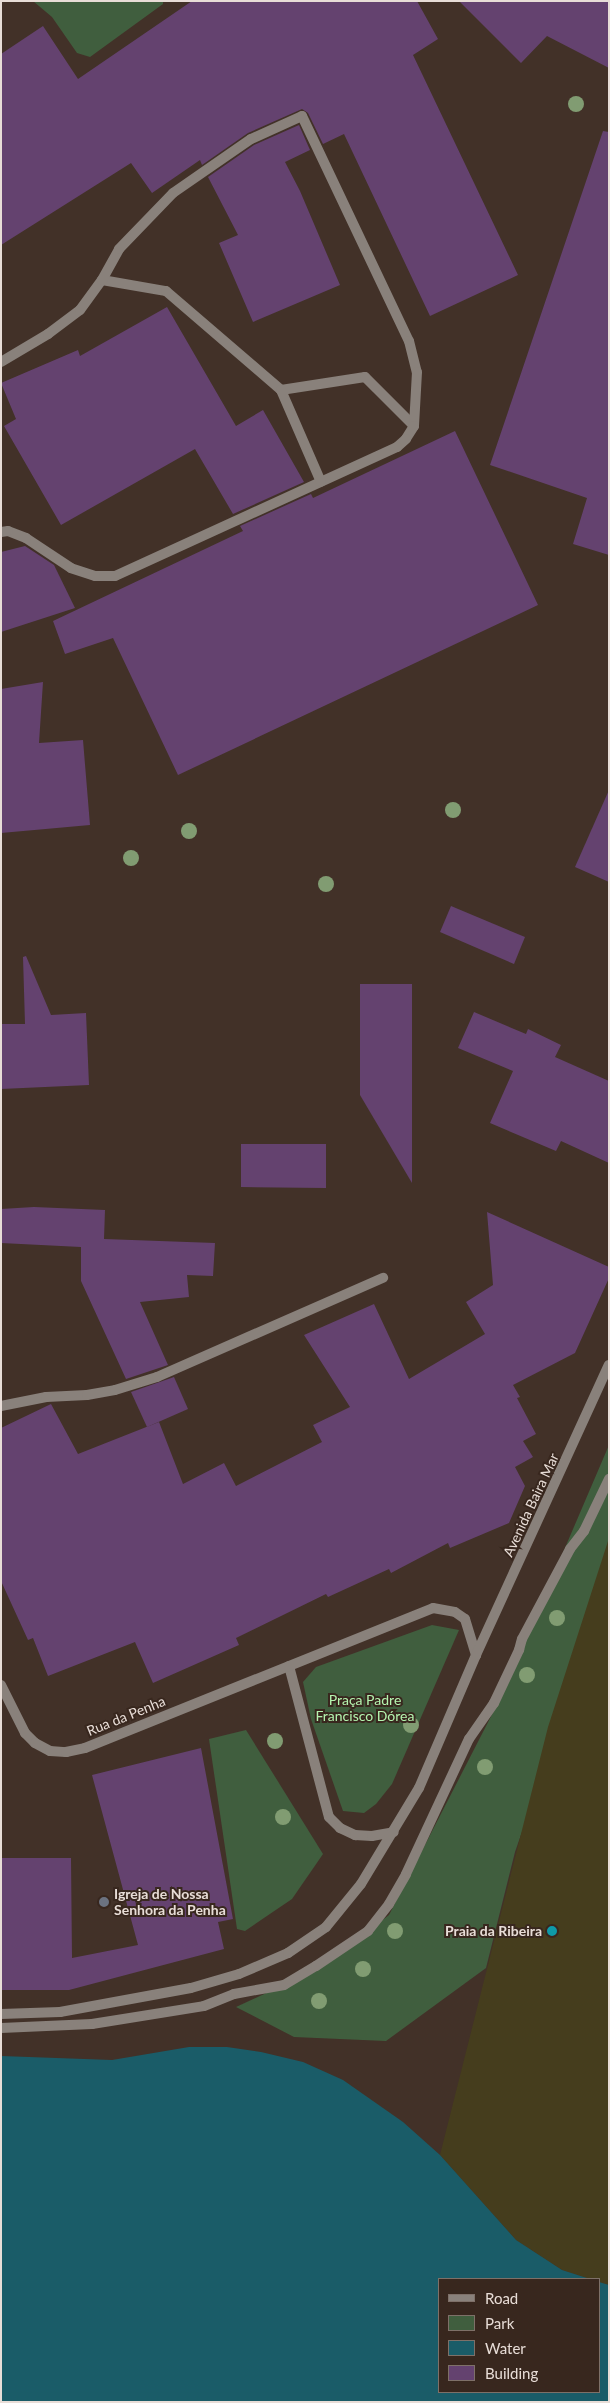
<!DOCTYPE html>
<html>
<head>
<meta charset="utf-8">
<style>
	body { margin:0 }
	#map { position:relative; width:610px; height:2403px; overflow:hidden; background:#423128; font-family:Lato,sans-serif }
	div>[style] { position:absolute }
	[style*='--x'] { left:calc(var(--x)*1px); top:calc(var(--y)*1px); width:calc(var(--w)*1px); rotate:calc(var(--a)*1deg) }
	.green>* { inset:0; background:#405e3e }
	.sand>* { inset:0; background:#453d1d }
	.water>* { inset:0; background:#1a5c68 }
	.building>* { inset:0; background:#64426f }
	.lane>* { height:10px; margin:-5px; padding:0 5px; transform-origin:5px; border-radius:5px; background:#89817b }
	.street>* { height:10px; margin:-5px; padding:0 5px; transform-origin:5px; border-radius:5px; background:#89817b }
	.trees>* { width:16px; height:16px; margin:-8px; border-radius:50%; background:#819c72 }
	.dots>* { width:14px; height:14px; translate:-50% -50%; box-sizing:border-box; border:2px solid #38271e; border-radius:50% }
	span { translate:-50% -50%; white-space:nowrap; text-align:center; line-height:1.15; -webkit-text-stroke:4px #38271e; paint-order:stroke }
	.street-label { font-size:14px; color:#e8ddd7 }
	.park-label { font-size:14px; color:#b4f4af }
	.poi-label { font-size:14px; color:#e8ddd7; font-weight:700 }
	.left { translate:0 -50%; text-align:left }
	.right { translate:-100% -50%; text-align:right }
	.frame { position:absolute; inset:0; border:2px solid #e8ddd7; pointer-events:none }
	.legend { position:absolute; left:438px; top:2278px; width:162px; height:115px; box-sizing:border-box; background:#38271e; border:1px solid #7e7068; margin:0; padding:6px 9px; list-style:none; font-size:15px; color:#e8ddd7 }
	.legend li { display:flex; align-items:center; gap:10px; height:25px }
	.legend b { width:25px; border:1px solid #7e7068 }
</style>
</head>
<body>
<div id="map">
	<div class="green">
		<i style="clip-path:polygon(33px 1px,163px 1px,163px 4px,90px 57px,77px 53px,52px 17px)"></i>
		<i style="clip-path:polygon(609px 1445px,609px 1581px,515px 1852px,486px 1968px,386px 2041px,294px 2037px,236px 2007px,320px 1968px,389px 1915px,502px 1695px)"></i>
		<i style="clip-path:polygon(432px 1625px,459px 1630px,392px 1784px,376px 1804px,364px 1813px,343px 1811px,311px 1719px,303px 1682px,316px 1667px)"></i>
		<i style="clip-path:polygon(246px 1730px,323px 1854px,292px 1899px,245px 1931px,237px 1929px,209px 1739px)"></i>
	</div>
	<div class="sand">
		<i style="clip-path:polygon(609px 1538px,609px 2285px,599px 2282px,599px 2279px,590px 2279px,562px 2270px,516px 2240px,440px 2155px,548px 1727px)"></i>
	</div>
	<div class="water">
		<i style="clip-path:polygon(189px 2047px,227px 2047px,261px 2052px,303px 2062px,343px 2080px,403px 2122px,440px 2155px,516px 2240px,562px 2270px,590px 2279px,439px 2279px,439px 2392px,599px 2392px,599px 2282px,609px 2285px,609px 2402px,1px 2402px,1px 2056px,112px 2060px)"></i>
	</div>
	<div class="building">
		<i style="clip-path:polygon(192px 1px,417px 1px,438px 39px,413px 55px,518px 275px,430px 316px,344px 134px,323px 144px,308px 113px,302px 109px,248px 133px,202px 165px,200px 160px,152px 193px,131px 163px,1px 245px,1px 54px,43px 26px,78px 79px)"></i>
		<i style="clip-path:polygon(459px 1px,609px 1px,609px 68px,547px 36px,521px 63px)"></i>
		<i style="clip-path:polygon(299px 125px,310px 150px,285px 162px,300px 191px,340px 285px,253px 322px,219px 243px,238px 235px,208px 177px,254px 145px)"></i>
		<i style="clip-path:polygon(603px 131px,609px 132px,609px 555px,573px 544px,587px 498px,490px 465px)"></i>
		<i style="clip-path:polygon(167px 307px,236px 426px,263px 410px,304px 482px,233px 514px,195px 449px,61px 525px,4px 426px,16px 419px,1px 383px,78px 350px,80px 356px)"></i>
		<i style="clip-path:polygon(455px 431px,538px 605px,178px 775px,113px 638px,65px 654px,53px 621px,243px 531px,240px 526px,311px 494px,313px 498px)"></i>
		<i style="clip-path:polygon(25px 546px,54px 565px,75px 608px,1px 632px,1px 552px)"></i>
		<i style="clip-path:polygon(43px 682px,39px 743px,83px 740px,90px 825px,1px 833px,1px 689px)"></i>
		<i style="clip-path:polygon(609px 790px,609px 882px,575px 867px)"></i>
		<i style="clip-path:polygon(451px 906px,525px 937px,514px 964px,440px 932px)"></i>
		<i style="clip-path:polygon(26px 956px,51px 1015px,86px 1013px,89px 1085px,1px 1089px,1px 1024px,25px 1024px,23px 957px)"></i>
		<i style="clip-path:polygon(360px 984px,412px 984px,412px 1183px,360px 1095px)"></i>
		<i style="clip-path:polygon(474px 1012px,526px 1034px,528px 1029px,561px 1045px,555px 1057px,609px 1081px,609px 1163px,561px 1141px,556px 1151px,490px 1123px,513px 1071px,458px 1048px)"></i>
		<i style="clip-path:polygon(241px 1144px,326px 1144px,326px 1188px,241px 1187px)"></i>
		<i style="clip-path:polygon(34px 1207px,105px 1210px,104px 1239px,215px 1243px,213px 1276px,187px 1275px,189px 1297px,140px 1302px,168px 1365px,126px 1379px,81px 1281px,81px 1247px,1px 1243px,1px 1209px)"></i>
		<i style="clip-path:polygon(487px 1212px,609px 1267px,609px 1278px,575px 1353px,513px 1385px,520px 1397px,517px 1398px,536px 1434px,523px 1441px,533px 1457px,515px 1467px,525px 1486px,509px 1523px,450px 1548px,448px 1543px,391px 1573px,389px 1569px,328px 1597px,326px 1594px,236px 1638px,239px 1645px,153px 1683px,135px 1642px,48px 1676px,33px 1638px,28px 1640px,1px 1581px,1px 1428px,51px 1404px,78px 1454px,159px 1422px,183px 1484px,224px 1463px,236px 1486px,322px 1442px,313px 1425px,350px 1407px,304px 1335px,374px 1304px,409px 1379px,485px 1334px,466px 1302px,493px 1285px)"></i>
		<i style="clip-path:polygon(174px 1377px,188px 1409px,147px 1427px,131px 1392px)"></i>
		<i style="clip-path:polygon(201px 1748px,233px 1919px,218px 1922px,224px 1949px,69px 1990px,1px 1990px,1px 1858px,71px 1858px,72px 1958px,138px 1945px,92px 1775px)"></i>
	</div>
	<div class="lane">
		<i style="--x:102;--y:280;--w:65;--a:9.8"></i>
		<i style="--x:166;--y:291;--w:152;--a:40.7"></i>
		<i style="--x:281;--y:390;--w:85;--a:-8.8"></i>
		<i style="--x:365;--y:377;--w:69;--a:45"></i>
		<i style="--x:1;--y:362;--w:55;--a:-30.8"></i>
		<i style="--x:48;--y:334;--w:40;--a:-37"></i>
		<i style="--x:80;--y:310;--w:37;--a:-54"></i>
		<i style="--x:102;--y:280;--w:35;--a:-61"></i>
		<i style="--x:119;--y:249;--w:78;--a:-46"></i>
		<i style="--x:173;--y:193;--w:95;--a:-34.7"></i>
		<i style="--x:251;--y:139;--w:56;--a:-24.3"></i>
		<i style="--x:302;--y:116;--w:249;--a:64.6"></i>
		<i style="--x:409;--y:341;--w:32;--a:76"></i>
		<i style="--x:417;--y:372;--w:54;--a:93.2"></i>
		<i style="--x:414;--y:426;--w:15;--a:122"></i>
		<i style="--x:406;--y:439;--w:12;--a:138"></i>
		<i style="--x:397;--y:447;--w:310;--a:155.4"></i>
		<i style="--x:115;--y:576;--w:20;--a:180"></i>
		<i style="--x:95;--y:576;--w:25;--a:-162"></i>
		<i style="--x:71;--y:568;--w:54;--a:-146.3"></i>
		<i style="--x:26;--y:538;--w:19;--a:-159"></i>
		<i style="--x:8;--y:531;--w:7;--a:172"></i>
		<i style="--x:281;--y:390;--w:100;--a:66.5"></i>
		<i style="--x:1;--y:1406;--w:46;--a:-11.3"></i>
		<i style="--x:46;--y:1397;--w:41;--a:-2.8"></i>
		<i style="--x:87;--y:1395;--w:28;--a:-10"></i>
		<i style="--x:115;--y:1390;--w:44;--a:-17.2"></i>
		<i style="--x:157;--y:1377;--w:247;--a:-23.7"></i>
	</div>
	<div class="street">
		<i style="--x:289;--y:1666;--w:156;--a:75.2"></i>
		<i style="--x:329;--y:1817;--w:16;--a:45"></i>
		<i style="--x:340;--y:1828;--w:17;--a:25"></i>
		<i style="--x:355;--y:1835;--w:17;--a:3"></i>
		<i style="--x:372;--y:1836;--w:22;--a:-10"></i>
		<i style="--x:1;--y:1685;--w:54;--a:63.4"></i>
		<i style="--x:25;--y:1733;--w:14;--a:45"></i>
		<i style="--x:35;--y:1743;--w:17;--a:28"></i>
		<i style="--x:50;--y:1751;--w:16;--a:4"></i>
		<i style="--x:66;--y:1752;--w:19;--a:-12"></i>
		<i style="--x:85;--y:1748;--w:375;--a:-21.9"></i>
		<i style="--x:433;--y:1608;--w:22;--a:10"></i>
		<i style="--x:455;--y:1612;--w:12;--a:35"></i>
		<i style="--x:465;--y:1619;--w:38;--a:73"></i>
		<i style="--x:1;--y:2014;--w:59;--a:-1.9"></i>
		<i style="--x:60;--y:2012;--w:133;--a:-10.4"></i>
		<i style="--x:191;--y:1988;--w:50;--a:-16.3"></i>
		<i style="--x:239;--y:1974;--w:53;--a:-23.2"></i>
		<i style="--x:288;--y:1953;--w:46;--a:-34.4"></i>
		<i style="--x:326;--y:1927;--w:55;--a:-50.9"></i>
		<i style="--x:361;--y:1884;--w:112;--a:-58.9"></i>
		<i style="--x:419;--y:1788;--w:145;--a:-66.8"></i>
		<i style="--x:476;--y:1655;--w:319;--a:-65.4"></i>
		<i style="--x:1;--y:2028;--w:91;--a:-2.5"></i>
		<i style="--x:92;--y:2024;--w:113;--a:-9.1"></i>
		<i style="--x:204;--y:2006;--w:32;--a:-22"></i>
		<i style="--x:234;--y:1994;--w:51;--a:-10.2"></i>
		<i style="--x:284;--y:1985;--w:37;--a:-31"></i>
		<i style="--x:316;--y:1966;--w:63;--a:-33.9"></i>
		<i style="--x:368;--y:1931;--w:34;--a:-52"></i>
		<i style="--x:389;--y:1904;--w:34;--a:-60"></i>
		<i style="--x:406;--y:1874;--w:149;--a:-65"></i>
		<i style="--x:469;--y:1739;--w:44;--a:-55.2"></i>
		<i style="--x:494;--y:1703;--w:59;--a:-64.7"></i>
		<i style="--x:519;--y:1650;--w:11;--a:-75"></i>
		<i style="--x:522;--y:1639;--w:102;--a:-61.9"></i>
		<i style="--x:570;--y:1549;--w:23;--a:-52"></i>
		<i style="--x:584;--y:1531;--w:58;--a:-64.3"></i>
	</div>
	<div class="trees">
		<i style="left:576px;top:104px"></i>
		<i style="left:453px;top:810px"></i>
		<i style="left:189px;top:831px"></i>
		<i style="left:131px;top:858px"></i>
		<i style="left:326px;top:884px"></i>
		<i style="left:557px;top:1618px"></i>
		<i style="left:527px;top:1675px"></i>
		<i style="left:411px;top:1725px"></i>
		<i style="left:275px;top:1741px"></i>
		<i style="left:485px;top:1767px"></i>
		<i style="left:283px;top:1817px"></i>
		<i style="left:395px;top:1931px"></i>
		<i style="left:363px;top:1969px"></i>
		<i style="left:319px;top:2001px"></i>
	</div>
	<div class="dots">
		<i style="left:104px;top:1902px;background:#6b7280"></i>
		<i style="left:552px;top:1931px;background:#0f9aa8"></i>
	</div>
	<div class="street-label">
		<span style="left:531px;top:1505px;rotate:-65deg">Avenida Baira Mar</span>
		<span style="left:126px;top:1716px;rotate:-22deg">Rua da Penha</span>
	</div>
	<div class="park-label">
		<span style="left:365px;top:1708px">Praça Padre<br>Francisco Dórea</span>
	</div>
	<div class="poi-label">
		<span class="left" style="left:114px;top:1902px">Igreja de Nossa<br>Senhora da Penha</span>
		<span class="right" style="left:542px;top:1931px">Praia da Ribeira</span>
	</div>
	<div class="frame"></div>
	<ul class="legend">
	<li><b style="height:6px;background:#89817b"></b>Road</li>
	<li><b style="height:14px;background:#405e3e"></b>Park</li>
	<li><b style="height:14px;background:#1a5c68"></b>Water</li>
	<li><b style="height:14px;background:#64426f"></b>Building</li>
	</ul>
</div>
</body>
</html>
